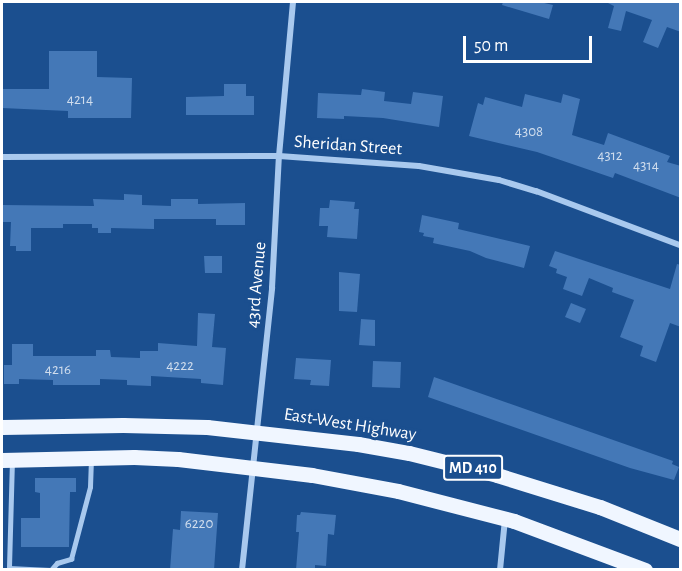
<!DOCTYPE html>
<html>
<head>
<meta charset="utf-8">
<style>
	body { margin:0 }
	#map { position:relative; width:682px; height:571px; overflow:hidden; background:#1b4f8f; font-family:"Alegreya Sans",sans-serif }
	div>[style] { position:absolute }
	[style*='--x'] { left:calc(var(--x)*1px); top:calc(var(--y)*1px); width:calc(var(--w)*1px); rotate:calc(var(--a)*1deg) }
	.building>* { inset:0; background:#4478b7 }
	.lane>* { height:4.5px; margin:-2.25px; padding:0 2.25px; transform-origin:2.25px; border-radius:2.25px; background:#a9c9ee }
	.street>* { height:6px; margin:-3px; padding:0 3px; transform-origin:3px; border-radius:3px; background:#a9c9ee }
	.primary>* { height:15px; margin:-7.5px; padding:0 7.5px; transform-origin:7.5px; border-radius:7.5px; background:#f0f6ff }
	span { translate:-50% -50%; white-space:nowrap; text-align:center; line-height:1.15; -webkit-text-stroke:6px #1b4f8f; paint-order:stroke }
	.number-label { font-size:15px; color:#d0dded }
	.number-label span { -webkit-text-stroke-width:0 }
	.shield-label span { padding:2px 4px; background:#1b4f8f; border:2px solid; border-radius:4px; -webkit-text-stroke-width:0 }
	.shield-label { font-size:16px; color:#fff; font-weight:700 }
	.street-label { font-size:18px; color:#fff }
	.frame { position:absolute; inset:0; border:3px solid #fff; pointer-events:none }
	.scale { position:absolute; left:463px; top:36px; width:129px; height:27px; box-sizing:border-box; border:3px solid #fff; border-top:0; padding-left:8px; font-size:18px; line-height:21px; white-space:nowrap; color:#fff; -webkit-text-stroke:4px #1b4f8f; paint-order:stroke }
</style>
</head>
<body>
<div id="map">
	<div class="building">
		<i style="clip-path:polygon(503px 2px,540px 2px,553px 5px,549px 19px,502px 5px)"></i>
		<i style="clip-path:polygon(606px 2px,681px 2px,681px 32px,667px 27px,658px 48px,643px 42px,652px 20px,626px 11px,621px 31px,608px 28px,614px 6px)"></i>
		<i style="clip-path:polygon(49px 51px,97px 51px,97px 77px,132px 78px,131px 118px,68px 118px,68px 111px,2px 108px,2px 89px,49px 89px)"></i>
		<i style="clip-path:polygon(224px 84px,246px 84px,246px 96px,254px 96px,254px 115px,186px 115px,186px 97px,224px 96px)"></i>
		<i style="clip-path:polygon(362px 89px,385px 92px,384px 101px,411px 104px,413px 92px,443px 96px,439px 127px,383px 118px,344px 116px,344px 119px,317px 118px,318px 93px,361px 95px)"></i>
		<i style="clip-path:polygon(525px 94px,561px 103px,563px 94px,580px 99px,572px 135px,604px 145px,608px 133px,670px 156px,667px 162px,681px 166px,681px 198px,615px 173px,613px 178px,537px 152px,469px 136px,478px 103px,483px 105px,485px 97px,522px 107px)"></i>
		<i style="clip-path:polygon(124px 194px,142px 195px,142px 205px,171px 206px,171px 199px,198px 199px,198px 204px,245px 203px,245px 225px,216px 225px,216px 219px,154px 219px,154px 229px,111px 228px,111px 233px,98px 233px,98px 228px,92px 228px,92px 224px,63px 224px,63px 228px,31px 228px,31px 251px,16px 251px,16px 246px,10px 246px,11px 222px,2px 222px,2px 205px,94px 206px,93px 199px,124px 200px)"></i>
		<i style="clip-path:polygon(330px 200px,355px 202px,354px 209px,359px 209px,357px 239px,327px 237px,328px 226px,319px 226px,320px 208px,329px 208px)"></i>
		<i style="clip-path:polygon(422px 215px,459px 223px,458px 229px,530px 246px,524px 268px,486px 258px,470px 251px,433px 243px,434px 238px,423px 236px,424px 233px,419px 232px)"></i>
		<i style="clip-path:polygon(555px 251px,670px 289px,677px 264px,681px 265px,681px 327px,670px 323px,656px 362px,640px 356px,643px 346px,620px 337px,634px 300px,612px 292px,613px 288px,589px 278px,582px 296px,563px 289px,567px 277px,556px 273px,557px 269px,549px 266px)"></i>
		<i style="clip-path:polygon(204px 256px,222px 256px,222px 273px,205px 273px)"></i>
		<i style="clip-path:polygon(339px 272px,360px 274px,357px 312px,339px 311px)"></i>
		<i style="clip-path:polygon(571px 303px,586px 309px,580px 323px,565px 317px)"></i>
		<i style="clip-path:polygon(198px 313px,215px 314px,212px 347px,226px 348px,223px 385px,201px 383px,201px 379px,151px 376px,151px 386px,127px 385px,127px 380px,100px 379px,100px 385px,53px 385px,53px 380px,19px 379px,19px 384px,4px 384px,4px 365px,12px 365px,12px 344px,33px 344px,33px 356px,96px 356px,96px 350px,110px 350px,111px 357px,140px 358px,140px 351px,158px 351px,158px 343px,197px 346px)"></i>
		<i style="clip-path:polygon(361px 319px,375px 320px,375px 346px,359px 345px)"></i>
		<i style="clip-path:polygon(296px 358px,331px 360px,329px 386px,310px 385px,311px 380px,294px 379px)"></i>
		<i style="clip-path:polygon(373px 361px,401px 362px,400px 388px,372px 387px)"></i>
		<i style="clip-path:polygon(434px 377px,673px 461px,672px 464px,679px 467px,674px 480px,630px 468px,428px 397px)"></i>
		<i style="clip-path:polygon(35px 478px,76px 478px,76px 492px,70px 492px,69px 547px,21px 547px,21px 518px,40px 518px,40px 493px,35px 492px)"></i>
		<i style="clip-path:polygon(181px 511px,218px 513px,214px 570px,170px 570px,173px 529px,180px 530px)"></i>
		<i style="clip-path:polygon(301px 512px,336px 515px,334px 535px,328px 534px,326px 566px,315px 565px,315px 570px,296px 570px,299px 532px,296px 532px,297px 515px,300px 515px)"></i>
	</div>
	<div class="lane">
		<i style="--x:9;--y:567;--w:105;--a:-88.4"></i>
		<i style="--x:9;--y:568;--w:41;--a:2.8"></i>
		<i style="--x:51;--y:570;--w:9;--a:-49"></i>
		<i style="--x:57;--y:563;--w:15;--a:-16"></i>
		<i style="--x:71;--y:559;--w:74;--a:-75.2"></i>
		<i style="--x:90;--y:487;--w:27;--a:-88"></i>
	</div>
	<div class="street">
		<i style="--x:2;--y:157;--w:277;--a:-0.2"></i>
		<i style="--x:279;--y:156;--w:140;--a:4.1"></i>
		<i style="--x:419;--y:166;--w:81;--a:9.9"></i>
		<i style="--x:499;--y:180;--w:39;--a:17"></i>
		<i style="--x:536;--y:191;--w:154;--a:20.6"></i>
		<i style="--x:242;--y:570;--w:284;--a:-83.9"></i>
		<i style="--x:272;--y:288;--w:132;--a:-87"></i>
		<i style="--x:279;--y:156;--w:155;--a:-84.8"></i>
		<i style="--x:500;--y:570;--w:51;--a:-84.4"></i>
	</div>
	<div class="primary">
		<i style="--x:2;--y:427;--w:121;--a:-0.9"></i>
		<i style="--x:123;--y:425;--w:84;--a:1.4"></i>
		<i style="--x:207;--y:427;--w:152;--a:6.4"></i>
		<i style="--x:358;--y:444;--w:52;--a:10"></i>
		<i style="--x:409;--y:453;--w:91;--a:14"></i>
		<i style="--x:497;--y:475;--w:108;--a:17.3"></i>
		<i style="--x:600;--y:507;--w:86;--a:21.8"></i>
		<i style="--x:2;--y:460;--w:132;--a:-1.3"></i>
		<i style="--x:134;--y:457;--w:44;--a:2.6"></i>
		<i style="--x:178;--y:459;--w:135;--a:6.8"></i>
		<i style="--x:312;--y:475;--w:87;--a:10.5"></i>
		<i style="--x:398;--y:491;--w:120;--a:14.5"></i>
		<i style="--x:514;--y:521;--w:140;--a:20.5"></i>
	</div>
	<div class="number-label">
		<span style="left:80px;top:100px">4214</span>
		<span style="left:529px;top:132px">4308</span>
		<span style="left:610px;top:156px">4312</span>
		<span style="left:646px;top:166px">4314</span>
		<span style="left:180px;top:366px">4222</span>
		<span style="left:58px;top:370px">4216</span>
		<span style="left:199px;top:524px">6220</span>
	</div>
	<div class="shield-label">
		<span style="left:473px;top:468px">MD 410</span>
	</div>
	<div class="street-label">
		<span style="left:348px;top:146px;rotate:4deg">Sheridan Street</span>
		<span style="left:257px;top:285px;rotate:-85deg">43rd Avenue</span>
		<span style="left:350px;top:425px;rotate:9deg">East-West Highway</span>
	</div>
	<div class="frame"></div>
	<div class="scale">50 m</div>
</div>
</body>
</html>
